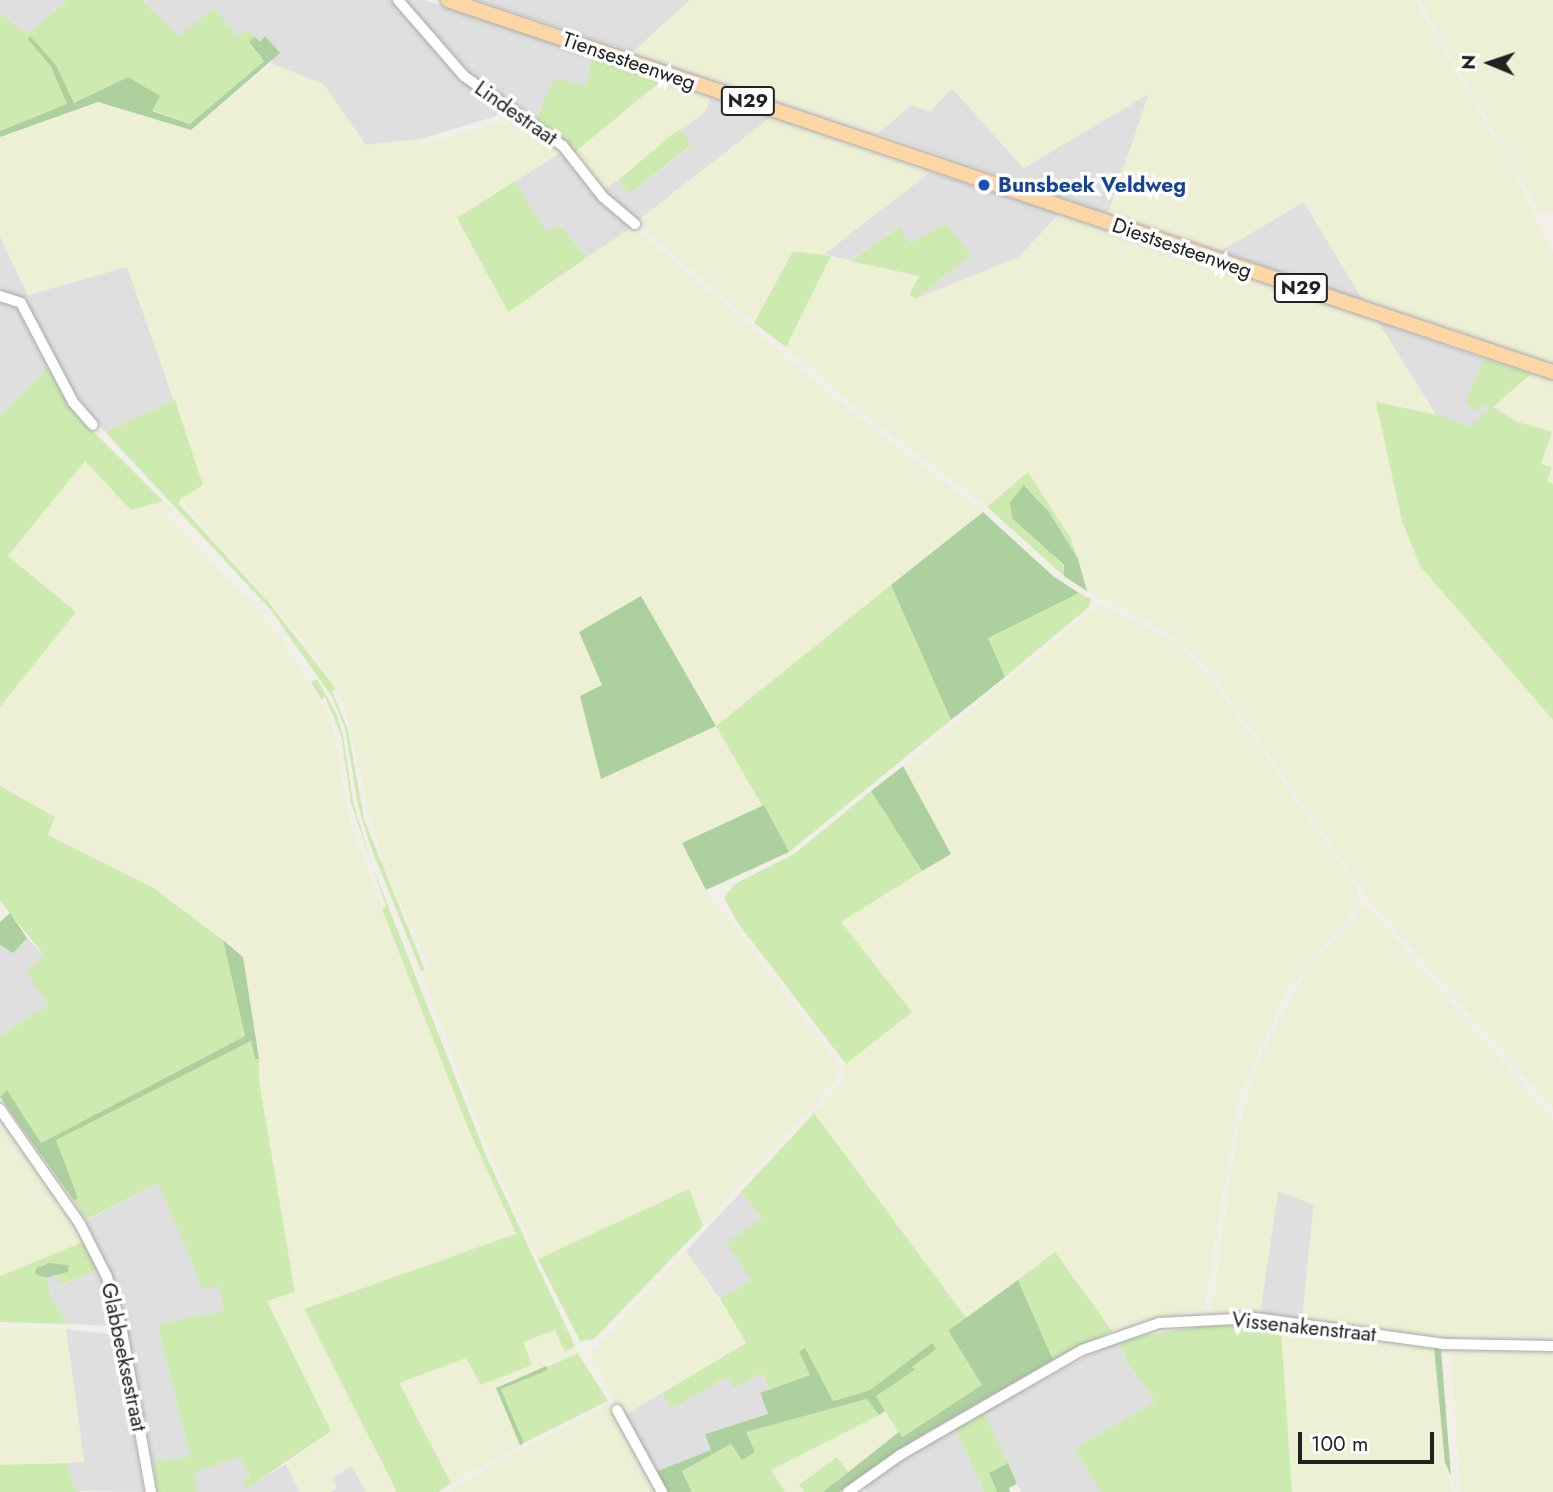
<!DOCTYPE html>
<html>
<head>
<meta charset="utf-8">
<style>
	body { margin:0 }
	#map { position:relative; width:1553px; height:1492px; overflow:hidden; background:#f2efe9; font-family:Jost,sans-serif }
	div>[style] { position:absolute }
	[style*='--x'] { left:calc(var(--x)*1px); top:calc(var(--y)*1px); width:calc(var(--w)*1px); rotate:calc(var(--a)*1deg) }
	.residential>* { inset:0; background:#e0dfdf }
	.farmland>* { inset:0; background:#eef0d5 }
	.grass>* { inset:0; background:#cdebb0 }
	.forest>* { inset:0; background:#add19e }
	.roads { filter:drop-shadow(0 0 2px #a9a9a9) drop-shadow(0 0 2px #a9a9a9) }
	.minor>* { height:10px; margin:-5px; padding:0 5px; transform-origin:5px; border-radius:5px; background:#fff }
	.major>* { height:14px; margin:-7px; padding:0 7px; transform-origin:7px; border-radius:7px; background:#fcd6a4 }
	.dots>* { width:19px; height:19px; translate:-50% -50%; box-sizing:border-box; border:4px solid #fff; border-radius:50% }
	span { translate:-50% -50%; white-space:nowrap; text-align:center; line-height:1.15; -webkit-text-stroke:7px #fff; paint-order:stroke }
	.shield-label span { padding:2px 5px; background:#fff; border:2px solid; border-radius:5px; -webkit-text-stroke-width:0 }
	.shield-label { font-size:19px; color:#222; font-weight:700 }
	.street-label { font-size:21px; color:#222 }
	.transit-label { font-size:21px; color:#164399; font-weight:700 }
	.left { translate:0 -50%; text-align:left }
	.north { position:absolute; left:1455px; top:28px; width:70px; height:70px; -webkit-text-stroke:5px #fff; paint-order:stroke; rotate:272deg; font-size:19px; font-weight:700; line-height:28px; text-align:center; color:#222 }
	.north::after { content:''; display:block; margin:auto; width:24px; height:32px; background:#222; clip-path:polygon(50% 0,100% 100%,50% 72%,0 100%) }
	.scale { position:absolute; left:1298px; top:1432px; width:136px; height:32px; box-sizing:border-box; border:4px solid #222; border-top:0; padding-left:9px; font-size:21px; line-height:24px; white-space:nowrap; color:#222; -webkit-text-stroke:5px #fff; paint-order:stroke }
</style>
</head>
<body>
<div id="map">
	<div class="residential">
		<i style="clip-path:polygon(0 0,68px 0,27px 34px,0 13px)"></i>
		<i style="clip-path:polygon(142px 0,394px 0,459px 74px,499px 109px,496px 116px,421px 139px,366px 145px,323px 84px,272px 64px,264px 37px,260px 42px,255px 37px,178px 37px)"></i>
		<i style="clip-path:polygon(408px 0,424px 0,592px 57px,586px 86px,535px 123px,467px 74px,406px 6px)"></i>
		<i style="clip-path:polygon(477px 0,690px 0,633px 52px)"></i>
		<i style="clip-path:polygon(952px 88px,1024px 168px,1149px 93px,1108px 214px,878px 133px,912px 105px,930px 111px)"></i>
		<i style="clip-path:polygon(710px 98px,771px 117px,636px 222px,602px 191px,618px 180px,629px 194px,692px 146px,679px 129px,706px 110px)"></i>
		<i style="clip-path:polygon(563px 151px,633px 227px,586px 258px,560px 225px,546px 233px,515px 181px)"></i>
		<i style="clip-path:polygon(930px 172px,1059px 214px,1019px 257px,916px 299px,971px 255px,910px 244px,898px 227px,850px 261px,824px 254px)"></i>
		<i style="clip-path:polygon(1304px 202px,1363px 300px,1220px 251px)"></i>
		<i style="clip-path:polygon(0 236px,28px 295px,127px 266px,175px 400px,105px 432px,73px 394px,25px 302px,0 293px)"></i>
		<i style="clip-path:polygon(0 298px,20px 306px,50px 366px,0 416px)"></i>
		<i style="clip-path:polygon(1378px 322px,1485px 359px,1476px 383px,1490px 409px,1468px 428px,1438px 418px)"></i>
		<i style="clip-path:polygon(27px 938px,45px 956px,48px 1004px,0 1036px,0 945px,13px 952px)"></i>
		<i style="clip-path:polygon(158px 1183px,204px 1289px,218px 1285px,225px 1311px,157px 1324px,190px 1456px,153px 1462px,123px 1309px,86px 1221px)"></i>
		<i style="clip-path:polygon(1278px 1191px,1314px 1204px,1302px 1319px,1260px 1313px)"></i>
		<i style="clip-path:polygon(741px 1192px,762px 1218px,751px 1280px,720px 1299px,686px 1251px)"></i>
		<i style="clip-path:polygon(98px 1270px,113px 1326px,67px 1324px,50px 1298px,46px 1278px,57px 1275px,61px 1285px)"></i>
		<i style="clip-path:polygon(66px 1329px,116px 1335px,144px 1492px,74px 1491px,68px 1463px,84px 1461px)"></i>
		<i style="clip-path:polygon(1118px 1340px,1127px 1362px,1155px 1401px,1074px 1449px,1101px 1492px,1021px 1492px,983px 1411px)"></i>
		<i style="clip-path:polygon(762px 1373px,770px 1389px,760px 1394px,768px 1414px,706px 1433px,712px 1450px,655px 1472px,624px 1415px,662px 1393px,672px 1409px,727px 1377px)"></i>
		<i style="clip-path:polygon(955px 1428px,984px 1492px,867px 1492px,862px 1485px)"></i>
		<i style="clip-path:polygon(241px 1457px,251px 1477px,246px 1488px,286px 1464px,300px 1492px,197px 1492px,195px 1472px)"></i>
		<i style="clip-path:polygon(352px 1466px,366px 1492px,330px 1492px,336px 1488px,332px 1478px)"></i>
	</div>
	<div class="farmland">
		<i style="clip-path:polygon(690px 0,1414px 0,1508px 161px,1553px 255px,1553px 363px,1363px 300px,1304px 202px,1220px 251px,1108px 214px,1149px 94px,1023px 168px,952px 88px,930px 111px,911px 105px,878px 133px,633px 52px)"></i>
		<i style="clip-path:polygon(1420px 0,1553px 0,1553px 210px,1541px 214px)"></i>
		<i style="clip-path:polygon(272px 64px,323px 84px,366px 145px,421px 139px,423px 145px,508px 120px,524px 123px,563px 151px,458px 218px,508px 311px,633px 227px,844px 406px,983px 512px,717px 725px,764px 805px,683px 843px,706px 890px,840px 1068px,835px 1081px,703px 1226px,689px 1189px,538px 1259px,483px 1137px,421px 971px,429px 968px,382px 862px,343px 702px,307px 645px,179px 499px,203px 485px,127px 267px,28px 295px,0 236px,0 137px,98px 102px,191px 130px)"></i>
		<i style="clip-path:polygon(660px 82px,710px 98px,706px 111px,602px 191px,574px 153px)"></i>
		<i style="clip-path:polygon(771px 117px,930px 172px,824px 254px,793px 251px,754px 323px,636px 222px)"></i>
		<i style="clip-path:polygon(1059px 214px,1378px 322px,1438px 418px,1377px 402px,1402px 521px,1420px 566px,1553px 720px,1553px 1109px,1368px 898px,1210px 669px,1166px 631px,1087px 591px,1070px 537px,1028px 472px,987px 507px,848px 401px,786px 347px,831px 256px,920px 276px,909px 294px,916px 299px,1019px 257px)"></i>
		<i style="clip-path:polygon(1531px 374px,1553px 382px,1553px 484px,1547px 482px,1541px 464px,1551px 432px,1518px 422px,1493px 407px)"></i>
		<i style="clip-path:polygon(85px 460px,131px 510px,163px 501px,173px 510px,167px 515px,274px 629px,331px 717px,350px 822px,365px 864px,468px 1128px,516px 1234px,304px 1309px,397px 1492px,366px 1492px,352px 1466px,332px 1478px,337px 1488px,330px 1492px,300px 1492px,286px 1464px,331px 1430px,267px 1301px,295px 1292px,259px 1081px,259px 1046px,239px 951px,152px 887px,48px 835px,55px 817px,0 786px,0 707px,76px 612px,8px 556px)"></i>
		<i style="clip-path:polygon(1099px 605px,1171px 640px,1212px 680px,1357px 888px,1360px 901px,1288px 990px,1249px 1072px,1237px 1105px,1204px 1310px,1112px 1331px,1055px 1252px,967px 1319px,814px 1113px,841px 1084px,846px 1064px,912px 1012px,840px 922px,950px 854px,903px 766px)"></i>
		<i style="clip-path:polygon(1366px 905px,1553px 1120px,1553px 1337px,1464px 1340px,1302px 1319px,1314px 1205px,1278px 1191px,1260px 1313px,1215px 1312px,1212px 1307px,1237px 1134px,1257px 1065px,1303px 977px)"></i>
		<i style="clip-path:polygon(0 1120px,83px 1242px,0 1276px)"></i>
		<i style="clip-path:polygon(686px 1251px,746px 1342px,624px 1415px,589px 1356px)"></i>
		<i style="clip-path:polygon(0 1327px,66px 1329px,84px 1461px,0 1465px)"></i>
		<i style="clip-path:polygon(1281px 1328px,1434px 1348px,1445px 1463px,1452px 1492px,1292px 1492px)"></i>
		<i style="clip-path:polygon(556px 1329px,566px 1351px,575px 1346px,578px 1353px,497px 1385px,497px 1393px,520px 1445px,451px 1483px,399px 1383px,467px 1357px,481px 1385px,532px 1365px,522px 1342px)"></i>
		<i style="clip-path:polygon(1553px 1350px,1553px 1492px,1460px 1492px,1451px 1353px)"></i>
		<i style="clip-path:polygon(610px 1404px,659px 1492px,450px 1492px,510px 1455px)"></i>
		<i style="clip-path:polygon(885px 1411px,899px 1432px,848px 1472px,837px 1457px,800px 1485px,805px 1492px,785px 1492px,770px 1470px)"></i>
	</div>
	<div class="grass">
		<i style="clip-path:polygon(68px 0,142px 0,178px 36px,214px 9px,238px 36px,248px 29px,255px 37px,249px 43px,264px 61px,190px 124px,152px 110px,128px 77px,74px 103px,56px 65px,28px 39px,51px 67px,68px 105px,0 131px,0 13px,27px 34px)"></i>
		<i style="clip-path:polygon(592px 57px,660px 82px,574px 153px,535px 123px,554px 78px,586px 86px)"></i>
		<i style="clip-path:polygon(679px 129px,692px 145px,629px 194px,618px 180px)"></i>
		<i style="clip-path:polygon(515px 181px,546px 232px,560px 225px,586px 258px,508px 312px,457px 218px)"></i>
		<i style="clip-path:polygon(946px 223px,971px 255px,916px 299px,909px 295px,919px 276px,850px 261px,899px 227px,910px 244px)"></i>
		<i style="clip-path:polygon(793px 251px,831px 256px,786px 347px,754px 323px)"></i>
		<i style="clip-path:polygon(1485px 359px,1531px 374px,1493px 407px,1518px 422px,1552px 432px,1541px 464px,1552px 467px,1547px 481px,1553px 484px,1553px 720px,1420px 566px,1402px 521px,1376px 402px,1442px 416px,1468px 427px,1490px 409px,1485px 404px,1475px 411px,1465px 402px)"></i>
		<i style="clip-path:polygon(50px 366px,83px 421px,163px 501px,131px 510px,85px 461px,8px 556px,76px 612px,0 707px,0 416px)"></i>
		<i style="clip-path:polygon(175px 400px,203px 485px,180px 499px,179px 504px,270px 604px,336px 689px,332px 691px,348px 730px,364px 819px,425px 970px,421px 971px,370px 845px,358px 805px,345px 728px,332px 697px,270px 609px,105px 432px)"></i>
		<i style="clip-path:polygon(1028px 472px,1070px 537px,1078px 559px,1049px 512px,1025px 485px,1052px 554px,1066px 569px,1064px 576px,987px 507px)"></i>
		<i style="clip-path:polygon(891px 585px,951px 720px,789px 852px,716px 726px)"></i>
		<i style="clip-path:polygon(1079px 593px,1091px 599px,1088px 608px,1005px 677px,987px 638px)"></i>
		<i style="clip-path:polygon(317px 679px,336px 713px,343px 735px,353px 802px,372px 865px,487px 1158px,575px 1346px,565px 1352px,555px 1330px,523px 1342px,532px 1365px,481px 1385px,466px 1358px,399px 1383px,451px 1483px,438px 1492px,397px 1492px,304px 1309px,516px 1234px,468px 1128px,382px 909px,386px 906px,351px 803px,341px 735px,325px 697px,321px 699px,311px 682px)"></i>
		<i style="clip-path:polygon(0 786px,55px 817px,48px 835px,152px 887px,223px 940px,245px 1036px,41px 1143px,7px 1091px,0 1097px,0 1036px,48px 1004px,26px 973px,44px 955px,0 901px)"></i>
		<i style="clip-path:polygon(871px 791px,922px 871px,841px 922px,912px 1012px,846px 1064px,737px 922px,724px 898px,735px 884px,794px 854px)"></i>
		<i style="clip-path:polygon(251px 1041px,255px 1059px,259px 1059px,259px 1081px,295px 1292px,267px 1301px,331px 1431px,246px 1489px,242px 1481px,251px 1477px,240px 1457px,195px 1472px,197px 1492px,158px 1492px,153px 1462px,190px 1456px,157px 1324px,225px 1311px,218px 1286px,203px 1289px,158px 1183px,86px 1220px,74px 1201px,78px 1198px,55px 1140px)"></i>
		<i style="clip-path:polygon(814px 1113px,967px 1319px,948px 1332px,982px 1385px,901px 1437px,876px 1396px,914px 1371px,912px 1367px,932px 1344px,870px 1390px,832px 1401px,799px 1352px,811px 1375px,770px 1389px,762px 1373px,734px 1388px,727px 1377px,672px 1409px,662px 1393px,746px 1343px,720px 1299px,751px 1280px,726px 1243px,762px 1218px,741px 1192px)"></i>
		<i style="clip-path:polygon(689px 1189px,703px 1226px,594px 1339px,580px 1341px,538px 1259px)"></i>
		<i style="clip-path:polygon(83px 1242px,98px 1270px,60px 1285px,57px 1275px,68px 1272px,69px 1265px,43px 1264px,41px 1277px,46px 1278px,51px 1298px,67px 1324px,0 1322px,0 1276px)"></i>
		<i style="clip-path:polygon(1055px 1252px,1112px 1331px,1053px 1360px,1018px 1280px)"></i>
		<i style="clip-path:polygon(1219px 1323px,1281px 1328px,1292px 1492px,1101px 1492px,1074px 1449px,1155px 1401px,1127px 1362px,1118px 1340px)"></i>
		<i style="clip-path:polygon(578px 1353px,608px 1401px,524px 1443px,501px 1388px)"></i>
		<i style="clip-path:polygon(868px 1399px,879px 1415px,771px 1470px,785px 1492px,692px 1492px,682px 1471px,731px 1443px,742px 1460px,754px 1452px,746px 1432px)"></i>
		<i style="clip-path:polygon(983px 1411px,1008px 1463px,989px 1473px,997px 1492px,984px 1492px,955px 1428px)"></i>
		<i style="clip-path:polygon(837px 1457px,848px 1472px,823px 1492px,805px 1492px,799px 1485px)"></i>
		<i style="clip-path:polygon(68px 1463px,74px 1490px,82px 1492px,0 1492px,0 1465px)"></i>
	</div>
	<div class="forest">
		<i style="clip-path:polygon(30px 36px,56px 65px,74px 103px,128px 77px,160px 96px,152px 111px,190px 124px,264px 61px,249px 42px,255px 37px,260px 42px,265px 36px,280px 53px,191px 130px,98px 102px,0 137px,0 131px,67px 104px,51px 67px,28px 39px)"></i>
		<i style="clip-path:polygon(1024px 485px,1049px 512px,1078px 559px,1087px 591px,1064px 576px,1064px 565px,1012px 518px,1010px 502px)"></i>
		<i style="clip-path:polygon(983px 512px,1053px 576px,1079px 593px,988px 638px,1005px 677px,951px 720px,891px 585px)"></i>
		<i style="clip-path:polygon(641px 596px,716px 726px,601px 779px,580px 696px,602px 685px,579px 632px)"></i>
		<i style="clip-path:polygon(903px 766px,951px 854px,922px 871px,871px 791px)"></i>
		<i style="clip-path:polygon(764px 805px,789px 852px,706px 890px,682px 843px)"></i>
		<i style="clip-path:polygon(10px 913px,27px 938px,13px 953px,0 945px,0 922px)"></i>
		<i style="clip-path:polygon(223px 940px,243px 957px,259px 1059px,255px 1059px,251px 1041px,56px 1140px,78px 1198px,74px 1201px,0 1097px,7px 1090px,41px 1143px,245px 1036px)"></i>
		<i style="clip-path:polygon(49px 1263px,69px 1265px,68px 1272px,46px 1278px,35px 1274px,36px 1268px)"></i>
		<i style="clip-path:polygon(1018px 1280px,1053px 1360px,924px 1434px,839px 1492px,823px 1492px,899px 1432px,902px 1437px,982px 1385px,948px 1331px)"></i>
		<i style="clip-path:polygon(932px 1343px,936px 1349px,912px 1367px,915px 1370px,876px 1396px,885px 1411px,879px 1415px,867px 1399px,746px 1432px,755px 1452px,742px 1460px,731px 1444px,682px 1471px,692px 1492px,665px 1492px,655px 1472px,711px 1450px,705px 1434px,768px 1414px,760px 1393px,810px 1375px,799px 1352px,805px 1348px,833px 1401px,870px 1390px)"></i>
		<i style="clip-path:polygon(1434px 1348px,1441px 1349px,1451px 1476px,1445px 1463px)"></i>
		<i style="clip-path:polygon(546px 1366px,548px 1370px,501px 1389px,524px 1443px,520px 1445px,496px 1388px)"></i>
		<i style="clip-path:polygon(1008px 1463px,1017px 1484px,1009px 1488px,1010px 1492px,997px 1492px,989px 1473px)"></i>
	</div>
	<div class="roads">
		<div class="minor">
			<i style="--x:398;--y:0;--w:101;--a:49"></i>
			<i style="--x:464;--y:76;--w:121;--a:35.3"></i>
			<i style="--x:563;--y:146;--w:65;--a:51.9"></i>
			<i style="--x:603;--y:197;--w:42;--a:40.2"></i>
			<i style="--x:0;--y:296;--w:22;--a:18"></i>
			<i style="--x:21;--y:303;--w:112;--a:62.3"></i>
			<i style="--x:73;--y:402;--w:30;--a:49"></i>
			<i style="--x:0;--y:1109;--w:140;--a:55.2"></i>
			<i style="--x:80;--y:1224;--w:59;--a:63"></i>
			<i style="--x:107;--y:1277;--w:56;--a:74.5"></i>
			<i style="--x:122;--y:1331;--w:164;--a:79.8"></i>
			<i style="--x:617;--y:1410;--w:94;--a:61.2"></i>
			<i style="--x:848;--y:1492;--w:64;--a:-35.4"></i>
			<i style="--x:900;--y:1455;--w:210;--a:-30"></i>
			<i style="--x:1082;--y:1350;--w:82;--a:-19.3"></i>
			<i style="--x:1159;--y:1323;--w:96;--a:-3"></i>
			<i style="--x:1255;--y:1318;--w:191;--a:7.8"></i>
			<i style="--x:1444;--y:1344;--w:109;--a:1.1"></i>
		</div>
		<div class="major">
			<i style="--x:448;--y:0;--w:1166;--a:18.61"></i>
		</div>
	</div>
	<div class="dots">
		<i style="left:984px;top:185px;background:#1a4fb4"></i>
	</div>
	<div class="shield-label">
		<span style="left:748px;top:101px">N29</span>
		<span style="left:1301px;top:288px">N29</span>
	</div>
	<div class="street-label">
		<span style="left:629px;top:61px;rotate:19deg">Tiensesteenweg</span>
		<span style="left:516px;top:113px;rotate:35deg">Lindestraat</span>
		<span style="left:1182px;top:248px;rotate:19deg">Diestsesteenweg</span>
		<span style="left:1304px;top:1327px;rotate:6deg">Vissenakenstraat</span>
		<span style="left:124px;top:1357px;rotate:78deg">Glabbeeksestraat</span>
	</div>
	<div class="transit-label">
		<span class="left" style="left:998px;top:185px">Bunsbeek Veldweg</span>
	</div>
	<div class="north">N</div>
	<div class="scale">100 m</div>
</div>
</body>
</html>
